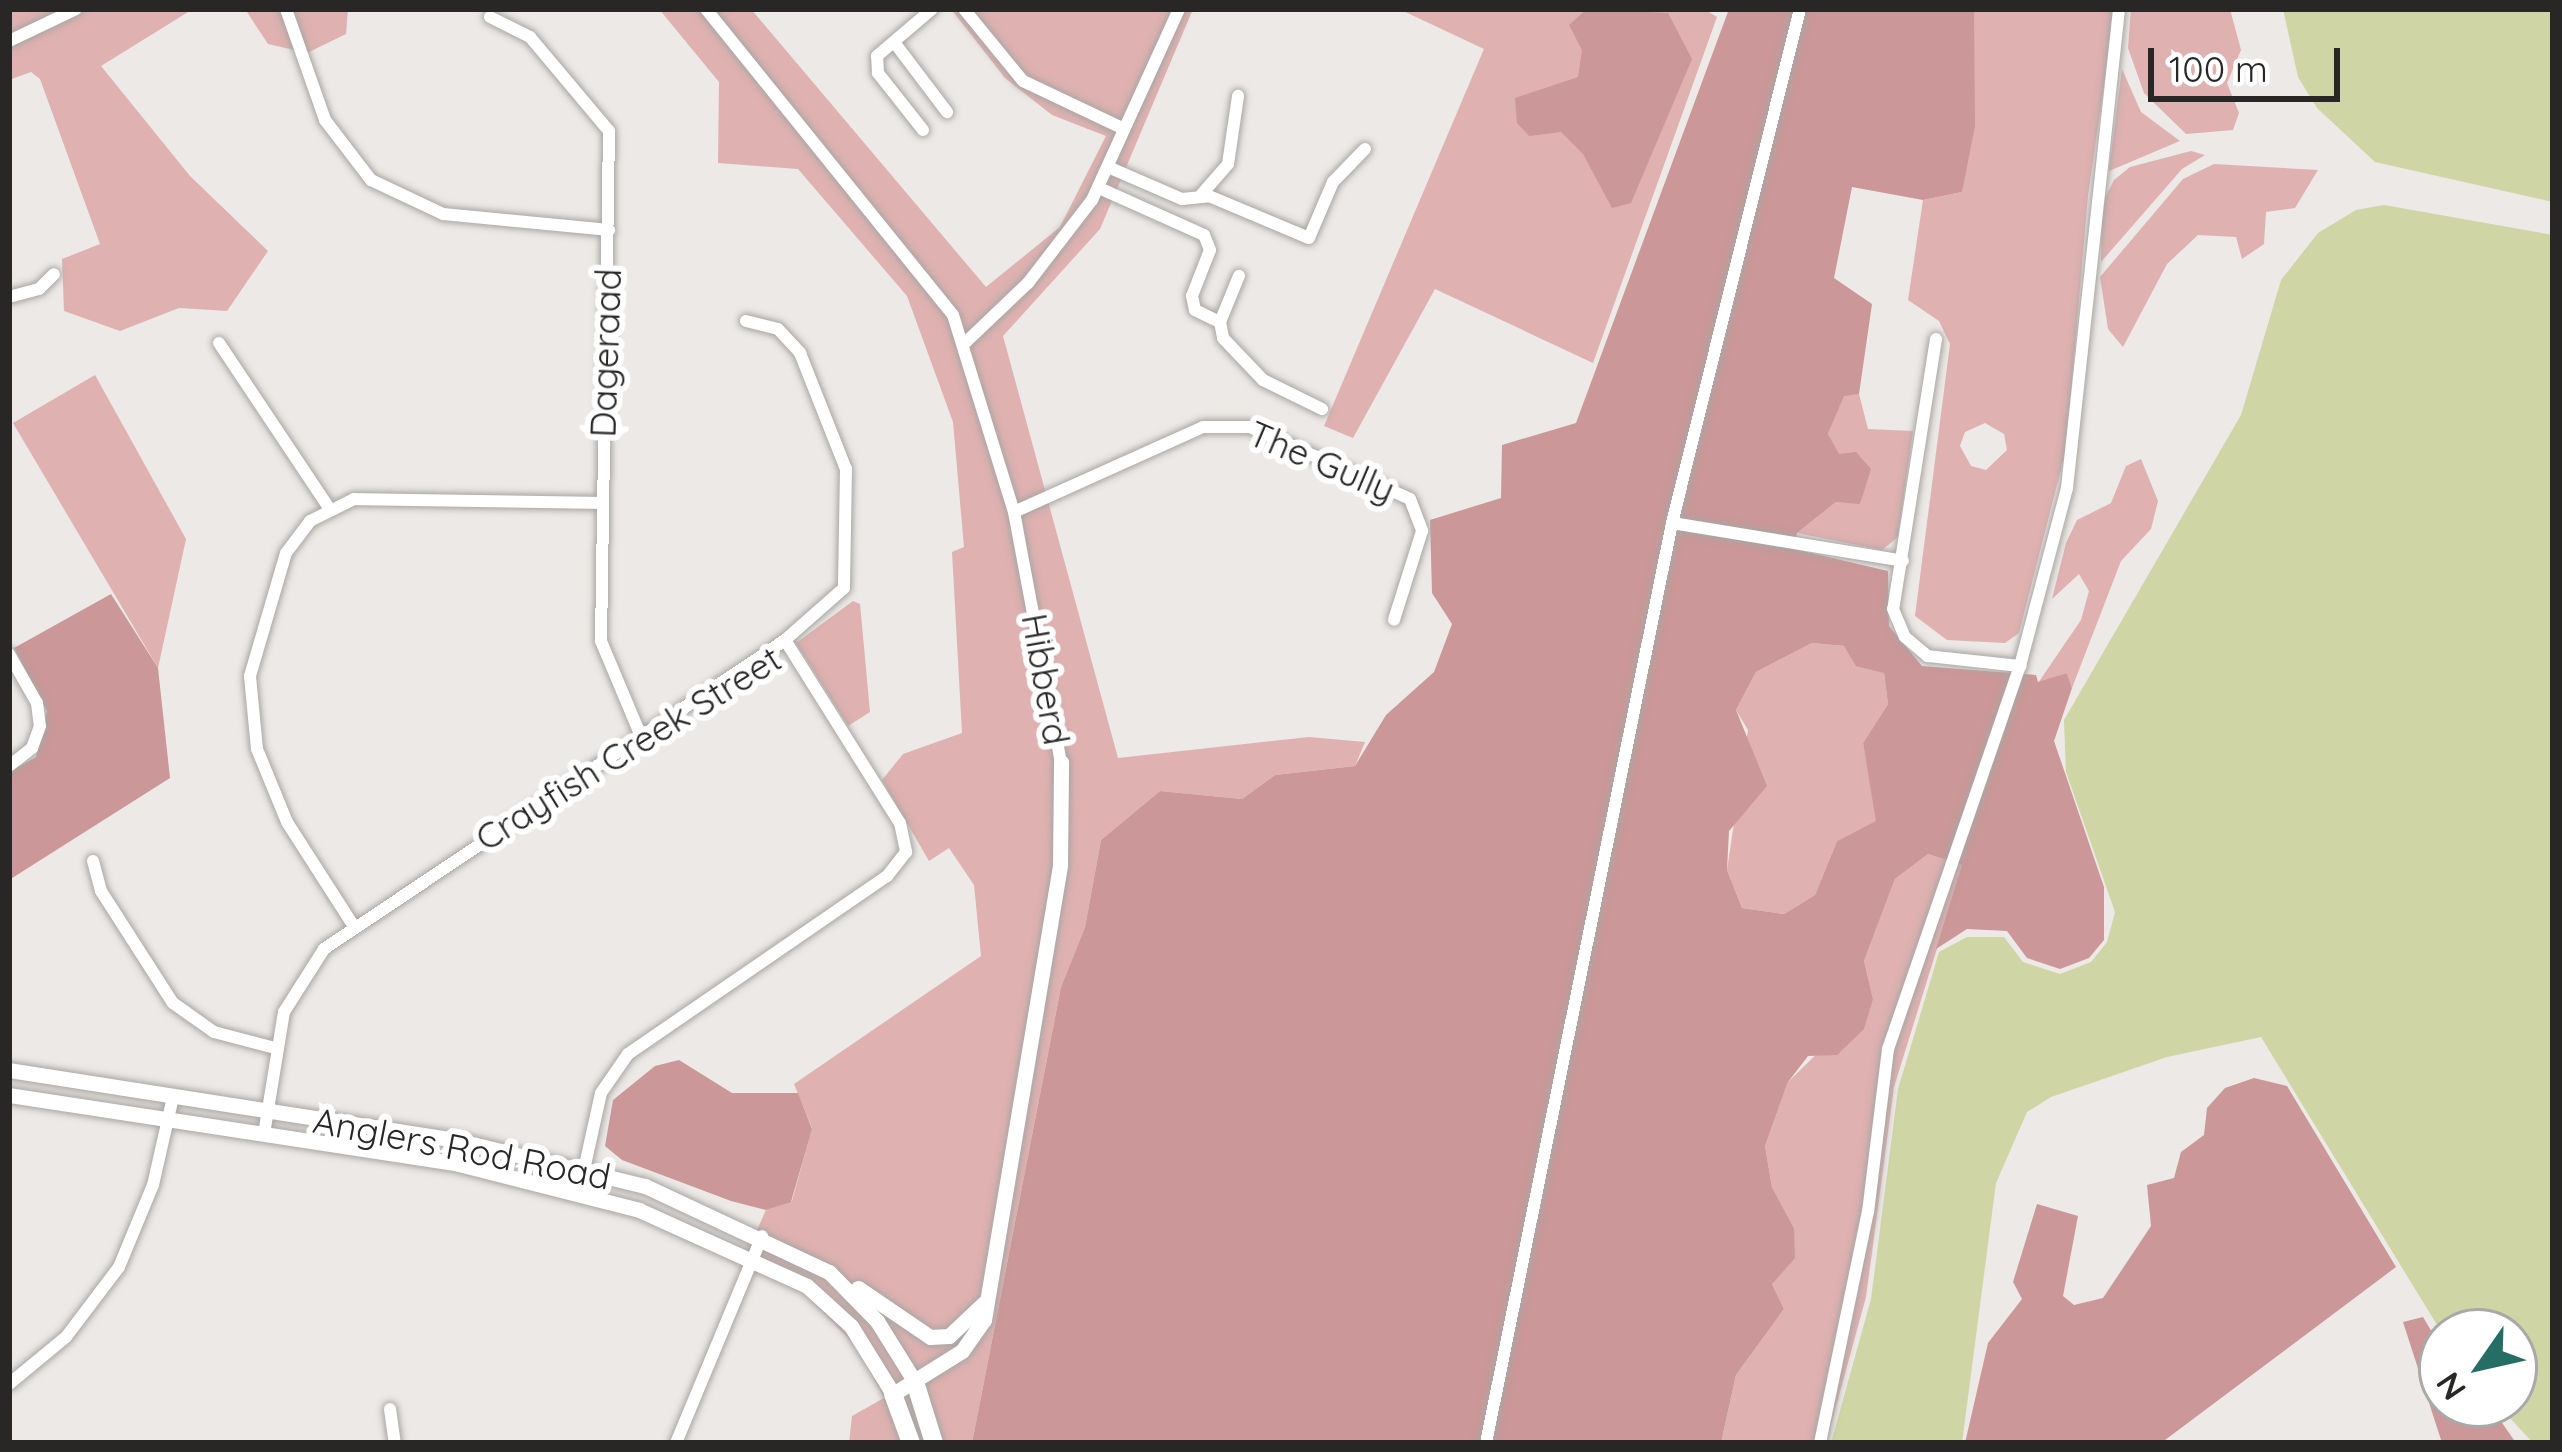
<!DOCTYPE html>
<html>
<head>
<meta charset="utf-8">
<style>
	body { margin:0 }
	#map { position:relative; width:2562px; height:1452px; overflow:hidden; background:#ece9e6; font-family:Quicksand,sans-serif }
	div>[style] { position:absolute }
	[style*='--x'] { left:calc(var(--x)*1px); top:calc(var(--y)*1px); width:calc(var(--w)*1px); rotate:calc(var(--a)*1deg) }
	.green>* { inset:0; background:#dfb1b1 }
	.forest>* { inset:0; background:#cb9798 }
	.water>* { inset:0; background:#d0d5a6 }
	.roads { filter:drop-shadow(0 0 3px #a9a6a3) drop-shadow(0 0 3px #a9a6a3) }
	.minor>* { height:12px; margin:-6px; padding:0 6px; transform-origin:6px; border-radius:6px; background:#fff }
	.tertiary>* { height:15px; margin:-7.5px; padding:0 7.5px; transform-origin:7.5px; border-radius:7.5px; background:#fff }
	.primary>* { height:18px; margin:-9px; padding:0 9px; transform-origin:9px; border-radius:9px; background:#fff }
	span { translate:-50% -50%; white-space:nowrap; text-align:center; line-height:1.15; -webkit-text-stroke:12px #fff; paint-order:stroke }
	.street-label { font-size:36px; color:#282726 }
	.frame { position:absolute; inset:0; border:12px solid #282726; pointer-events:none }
	.north { position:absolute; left:2418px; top:1308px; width:120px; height:120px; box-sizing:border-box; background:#fff; border:3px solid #a9a9a8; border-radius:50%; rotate:236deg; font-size:33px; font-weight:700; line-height:48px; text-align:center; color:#282726 }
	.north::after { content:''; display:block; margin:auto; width:42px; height:54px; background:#266e65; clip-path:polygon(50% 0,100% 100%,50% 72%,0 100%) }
	.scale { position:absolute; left:2148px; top:48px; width:192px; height:54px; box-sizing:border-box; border:6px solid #282726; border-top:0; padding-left:15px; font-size:36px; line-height:42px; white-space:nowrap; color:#282726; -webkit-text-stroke:9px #fff; paint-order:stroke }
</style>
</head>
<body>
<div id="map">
	<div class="green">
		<i style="clip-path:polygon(9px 9px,193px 9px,101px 66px,190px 176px,268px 251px,227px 311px,179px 308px,120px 331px,64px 311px,62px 259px,100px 244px,40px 79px,31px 72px,9px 80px)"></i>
		<i style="clip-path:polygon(245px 9px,348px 9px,346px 34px,307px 53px,268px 44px)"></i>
		<i style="clip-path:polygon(659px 9px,751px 9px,986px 287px,1060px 227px,1106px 136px,1052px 115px,1005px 78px,951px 9px,1193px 9px,1100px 229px,1003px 336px,1118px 758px,1309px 737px,1365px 742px,1355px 766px,1275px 775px,1242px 799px,1160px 791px,1101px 840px,1085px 927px,1061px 987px,972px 1443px,849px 1443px,852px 1416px,884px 1398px,856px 1346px,799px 1288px,743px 1261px,766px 1210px,792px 1201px,812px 1128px,794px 1084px,981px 956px,974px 885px,949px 848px,929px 861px,882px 780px,903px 754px,962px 733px,952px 552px,964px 547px,953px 422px,907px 296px,798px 169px,718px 163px,719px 82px)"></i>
		<i style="clip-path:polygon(1399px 9px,1704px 9px,1717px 17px,1593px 363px,1435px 289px,1353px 438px,1324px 426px,1484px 49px)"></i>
		<i style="clip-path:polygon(evenodd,1974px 9px,2115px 9px,2088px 196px,2066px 450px,2019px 633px,2005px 643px,1947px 640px,1915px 616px,1950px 344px,1939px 321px,1908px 300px,1923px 200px,1962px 192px,1974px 9px,1985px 423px,2004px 434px,2007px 450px,1986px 470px,1971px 466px,1960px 446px,1965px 432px,1985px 423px)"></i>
		<i style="clip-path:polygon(2131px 9px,2230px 9px,2241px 50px,2227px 83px,2239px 113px,2233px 130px,2186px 134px,2144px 93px,2128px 48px)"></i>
		<i style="clip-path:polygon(2122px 69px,2141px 112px,2180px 141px,2109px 171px)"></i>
		<i style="clip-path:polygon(2191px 151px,2205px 155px,2182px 169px,2101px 262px,2102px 204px,2114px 180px,2130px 167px)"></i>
		<i style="clip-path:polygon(2214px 164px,2318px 170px,2295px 208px,2266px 212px,2264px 244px,2242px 259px,2236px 237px,2198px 235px,2167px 264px,2123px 347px,2108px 329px,2100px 277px,2183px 179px)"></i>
		<i style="clip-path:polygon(95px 375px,186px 539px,158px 668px,13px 423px)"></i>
		<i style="clip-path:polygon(1859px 394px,1868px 429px,1913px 431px,1898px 537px,1882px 550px,1797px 533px,1836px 502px,1861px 503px,1828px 434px,1844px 395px)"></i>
		<i style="clip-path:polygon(2141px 459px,2158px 501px,2151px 529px,2121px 561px,2072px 688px,2067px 673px,2038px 683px,2081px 620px,2089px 591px,2079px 574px,2052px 599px,2066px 543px,2077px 520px,2111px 503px,2126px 466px)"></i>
		<i style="clip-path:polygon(853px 601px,860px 604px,870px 712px,848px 726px,796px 643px)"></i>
		<i style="clip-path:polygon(1812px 643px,1844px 646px,1884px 673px,1888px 704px,1863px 743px,1877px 821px,1837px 841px,1815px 895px,1784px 914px,1742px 908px,1727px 870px,1748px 730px,1736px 710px,1756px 672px)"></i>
		<i style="clip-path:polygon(1928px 854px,1963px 865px,1894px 1087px,1866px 1297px,1826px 1443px,1721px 1443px,1736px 1375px,1784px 1309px,1772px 1284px,1794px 1228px,1772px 1187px,1765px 1146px,1788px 1082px,1873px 999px,1864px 961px,1895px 879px)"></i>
	</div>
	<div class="forest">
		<i style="clip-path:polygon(1587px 9px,1668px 13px,1692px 59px,1631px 203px,1612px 208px,1583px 154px,1561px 132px,1529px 136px,1517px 123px,1515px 98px,1578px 77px,1582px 50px,1569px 25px)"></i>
		<i style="clip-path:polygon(evenodd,1729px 9px,1974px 9px,1975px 126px,1962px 192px,1923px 200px,1852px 187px,1834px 278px,1872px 304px,1859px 394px,1844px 396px,1828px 434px,1839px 454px,1856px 452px,1871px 469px,1860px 504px,1836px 502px,1797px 533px,1794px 549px,1888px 571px,1889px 626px,1922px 666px,2036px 675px,2038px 682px,2067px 673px,2072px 688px,2054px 741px,2104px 887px,2104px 940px,2089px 958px,2060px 969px,2027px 958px,2007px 931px,1967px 929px,1936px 949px,1962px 865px,1928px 854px,1895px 879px,1864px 961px,1873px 999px,1864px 1029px,1837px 1055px,1808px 1056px,1788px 1082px,1765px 1146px,1772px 1187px,1794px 1228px,1795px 1258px,1772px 1284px,1784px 1309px,1736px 1375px,1721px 1443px,972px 1443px,1061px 987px,1085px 927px,1101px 840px,1160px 791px,1242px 799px,1275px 775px,1355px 766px,1386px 715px,1434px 672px,1452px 624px,1432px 593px,1430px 520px,1501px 498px,1502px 445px,1576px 423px,1729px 9px,1812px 643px,1844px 646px,1856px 666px,1884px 673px,1888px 704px,1863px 743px,1876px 821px,1837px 841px,1815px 895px,1784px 914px,1742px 908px,1727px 870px,1729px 831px,1767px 786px,1736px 710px,1756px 672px,1812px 643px)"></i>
		<i style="clip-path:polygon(111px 594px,158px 668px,170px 778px,9px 880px,9px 772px,36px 757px,47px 711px,14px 648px)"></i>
		<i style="clip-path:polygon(679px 1060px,732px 1093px,798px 1093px,812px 1129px,791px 1202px,766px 1210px,731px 1201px,622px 1160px,605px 1146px,613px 1100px,655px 1066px)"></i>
		<i style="clip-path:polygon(2254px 1078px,2287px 1086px,2396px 1267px,2161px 1443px,1965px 1443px,1988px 1343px,2022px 1299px,2013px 1282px,2037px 1204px,2078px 1216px,2063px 1296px,2074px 1305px,2103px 1298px,2151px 1226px,2147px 1185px,2174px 1178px,2181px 1152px,2204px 1135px,2207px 1108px,2225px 1088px)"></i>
		<i style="clip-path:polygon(2423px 1317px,2442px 1349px,2442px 1404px,2489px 1404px,2516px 1443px,2442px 1443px,2403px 1322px)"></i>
	</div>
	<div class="water">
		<i style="clip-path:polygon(2283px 9px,2553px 9px,2553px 202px,2375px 162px,2317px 108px,2298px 77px)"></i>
		<i style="clip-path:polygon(2384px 205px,2553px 235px,2553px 1443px,2533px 1443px,2497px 1404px,2514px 1404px,2514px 1332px,2442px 1333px,2261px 1037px,2167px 1057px,2051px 1097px,2027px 1112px,1996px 1183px,1962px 1443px,1831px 1443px,1871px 1299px,1898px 1089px,1939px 952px,1967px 937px,2004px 937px,2023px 962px,2060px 974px,2091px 962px,2107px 942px,2115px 912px,2066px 772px,2064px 720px,2241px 415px,2281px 280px,2318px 233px,2356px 210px)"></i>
	</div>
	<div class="roads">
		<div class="minor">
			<i style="--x:286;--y:9;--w:118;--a:70.6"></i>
			<i style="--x:325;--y:120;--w:76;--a:52.5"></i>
			<i style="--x:371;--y:180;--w:80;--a:25.3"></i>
			<i style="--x:443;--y:214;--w:167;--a:5.5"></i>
			<i style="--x:706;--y:9;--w:393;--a:51.1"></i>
			<i style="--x:953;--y:315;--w:206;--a:72.8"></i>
			<i style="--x:1014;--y:512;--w:254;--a:79.4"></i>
			<i style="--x:964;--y:9;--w:93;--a:50.7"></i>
			<i style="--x:1023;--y:81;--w:112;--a:25.4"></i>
			<i style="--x:490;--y:17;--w:45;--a:26.6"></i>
			<i style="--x:530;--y:37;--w:123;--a:50"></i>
			<i style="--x:609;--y:131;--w:510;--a:90.9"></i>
			<i style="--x:601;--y:641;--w:101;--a:67.2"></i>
			<i style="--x:9;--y:41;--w:74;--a:-25.5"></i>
			<i style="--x:894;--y:42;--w:88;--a:52.9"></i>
			<i style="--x:923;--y:130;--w:73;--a:-128.3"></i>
			<i style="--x:878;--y:73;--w:17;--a:-93"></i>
			<i style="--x:877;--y:56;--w:72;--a:-40.5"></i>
			<i style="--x:1108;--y:167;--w:81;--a:23.4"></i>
			<i style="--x:1182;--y:199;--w:27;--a:-6"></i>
			<i style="--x:1209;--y:196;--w:108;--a:22.8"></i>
			<i style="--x:1309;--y:238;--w:61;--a:-66.8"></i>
			<i style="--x:1333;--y:182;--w:46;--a:-45.9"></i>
			<i style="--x:1099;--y:188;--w:115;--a:24.1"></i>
			<i style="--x:1204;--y:235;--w:16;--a:68"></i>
			<i style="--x:1210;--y:250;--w:49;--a:111.4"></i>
			<i style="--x:1192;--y:296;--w:14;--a:78"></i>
			<i style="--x:1195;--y:310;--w:28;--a:26"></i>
			<i style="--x:1220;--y:322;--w:16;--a:79"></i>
			<i style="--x:1223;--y:338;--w:58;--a:46.4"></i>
			<i style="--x:1263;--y:380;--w:66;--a:26.2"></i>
			<i style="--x:1201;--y:195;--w:41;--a:-48.9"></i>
			<i style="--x:1228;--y:164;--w:69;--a:-81.6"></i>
			<i style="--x:9;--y:297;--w:31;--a:-15"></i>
			<i style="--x:39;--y:289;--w:21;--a:-45"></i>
			<i style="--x:746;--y:321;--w:33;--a:14"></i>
			<i style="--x:778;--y:329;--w:33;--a:47"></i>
			<i style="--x:800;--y:353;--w:125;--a:68.4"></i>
			<i style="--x:846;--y:469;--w:119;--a:91"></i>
			<i style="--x:844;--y:588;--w:79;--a:138.6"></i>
			<i style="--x:1220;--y:322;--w:50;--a:-67.6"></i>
			<i style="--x:1936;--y:339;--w:273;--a:99"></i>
			<i style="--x:1893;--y:609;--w:30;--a:67"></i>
			<i style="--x:1905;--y:637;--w:30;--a:40"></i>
			<i style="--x:1928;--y:656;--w:93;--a:6.2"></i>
			<i style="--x:966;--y:342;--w:86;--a:-43.6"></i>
			<i style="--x:1028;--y:283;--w:105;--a:-52.4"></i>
			<i style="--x:1092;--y:200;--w:210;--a:-65.5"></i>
			<i style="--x:219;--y:343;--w:198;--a:56.3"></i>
			<i style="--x:1014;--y:512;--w:207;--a:-24.2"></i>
			<i style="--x:1203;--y:427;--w:47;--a:0"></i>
			<i style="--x:1250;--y:427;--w:175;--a:24.2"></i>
			<i style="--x:1410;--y:499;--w:34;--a:69"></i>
			<i style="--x:1422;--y:531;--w:93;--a:107.5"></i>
			<i style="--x:1672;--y:523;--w:234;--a:9.3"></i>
			<i style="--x:9;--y:654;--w:56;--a:60.3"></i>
			<i style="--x:37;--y:703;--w:23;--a:83"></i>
			<i style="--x:40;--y:726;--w:23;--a:110"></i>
			<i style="--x:32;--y:748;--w:29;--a:142"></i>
			<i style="--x:93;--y:861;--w:31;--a:75"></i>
			<i style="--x:101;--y:891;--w:133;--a:57.3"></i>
			<i style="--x:173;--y:1003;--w:50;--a:35.3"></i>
			<i style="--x:214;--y:1032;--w:63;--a:14.7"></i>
			<i style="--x:353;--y:925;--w:122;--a:-122.7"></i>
			<i style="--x:287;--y:822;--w:79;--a:-112.3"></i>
			<i style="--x:257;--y:749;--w:73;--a:-95.5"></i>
			<i style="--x:250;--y:676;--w:128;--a:-73.7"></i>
			<i style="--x:286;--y:553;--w:40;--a:-53"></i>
			<i style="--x:310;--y:521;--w:49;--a:-26.6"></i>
			<i style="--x:354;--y:499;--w:246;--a:0.9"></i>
			<i style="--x:264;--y:1134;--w:124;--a:-80.7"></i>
			<i style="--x:284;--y:1012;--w:75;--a:-57.6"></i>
			<i style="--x:324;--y:949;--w:555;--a:-33.83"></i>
			<i style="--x:785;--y:640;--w:216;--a:57.9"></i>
			<i style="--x:900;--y:823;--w:30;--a:78"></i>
			<i style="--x:906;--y:852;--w:31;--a:128"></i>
			<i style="--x:887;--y:876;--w:314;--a:145.5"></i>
			<i style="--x:628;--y:1054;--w:47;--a:124.7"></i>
			<i style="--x:601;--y:1093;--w:101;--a:102.5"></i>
			<i style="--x:9;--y:1384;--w:74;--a:-39.5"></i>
			<i style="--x:66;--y:1337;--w:88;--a:-52.9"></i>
			<i style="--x:119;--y:1267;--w:89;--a:-67.5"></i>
			<i style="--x:153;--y:1185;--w:90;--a:-77.2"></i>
			<i style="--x:390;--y:1409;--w:34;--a:82"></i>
			<i style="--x:676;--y:1443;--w:224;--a:-67.4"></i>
			<i style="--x:1486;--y:1443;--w:939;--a:-78.57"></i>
			<i style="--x:1672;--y:523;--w:530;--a:-76.02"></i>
			<i style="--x:1820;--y:1443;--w:236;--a:-78.3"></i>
			<i style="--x:1868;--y:1212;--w:164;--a:-83"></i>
			<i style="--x:1888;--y:1049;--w:405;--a:-71"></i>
			<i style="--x:2020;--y:666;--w:184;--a:-75.2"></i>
			<i style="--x:2067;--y:488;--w:482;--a:-83.8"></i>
		</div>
		<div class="tertiary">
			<i style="--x:9;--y:1070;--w:457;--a:8.9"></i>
			<i style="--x:460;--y:1141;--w:190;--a:13.7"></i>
			<i style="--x:645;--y:1186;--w:203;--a:25.1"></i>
			<i style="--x:829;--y:1272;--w:69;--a:45.6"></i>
			<i style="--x:877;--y:1321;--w:72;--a:58.1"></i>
			<i style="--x:9;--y:1095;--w:455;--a:8.7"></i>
			<i style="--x:459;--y:1164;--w:186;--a:14.3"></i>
			<i style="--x:639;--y:1210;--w:184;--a:24.3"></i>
			<i style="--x:807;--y:1286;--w:59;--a:42.3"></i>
			<i style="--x:851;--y:1326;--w:80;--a:58.3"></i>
			<i style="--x:893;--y:1394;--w:81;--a:-31.9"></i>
			<i style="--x:962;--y:1351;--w:38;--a:-55"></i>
			<i style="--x:984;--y:1320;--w:461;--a:-80.5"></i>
			<i style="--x:1060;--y:865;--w:103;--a:-89.4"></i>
			<i style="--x:858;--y:1288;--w:87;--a:34.2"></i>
			<i style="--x:930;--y:1337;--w:19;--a:-3"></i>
			<i style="--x:949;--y:1336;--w:50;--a:-43.4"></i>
		</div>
		<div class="primary">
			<i style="--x:915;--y:1382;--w:64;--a:72.7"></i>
			<i style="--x:893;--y:1394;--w:52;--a:69.8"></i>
		</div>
	</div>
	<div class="street-label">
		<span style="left:605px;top:353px;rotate:-88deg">Dageraad</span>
		<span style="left:1322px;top:461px;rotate:23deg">The Gully</span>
		<span style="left:1046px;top:679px;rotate:80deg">Hibberd</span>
		<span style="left:628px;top:748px;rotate:-32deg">Crayfish Creek Street</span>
		<span style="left:462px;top:1148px;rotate:11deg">Anglers Rod Road</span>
	</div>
	<div class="frame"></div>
	<div class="north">N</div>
	<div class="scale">100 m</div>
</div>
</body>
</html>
